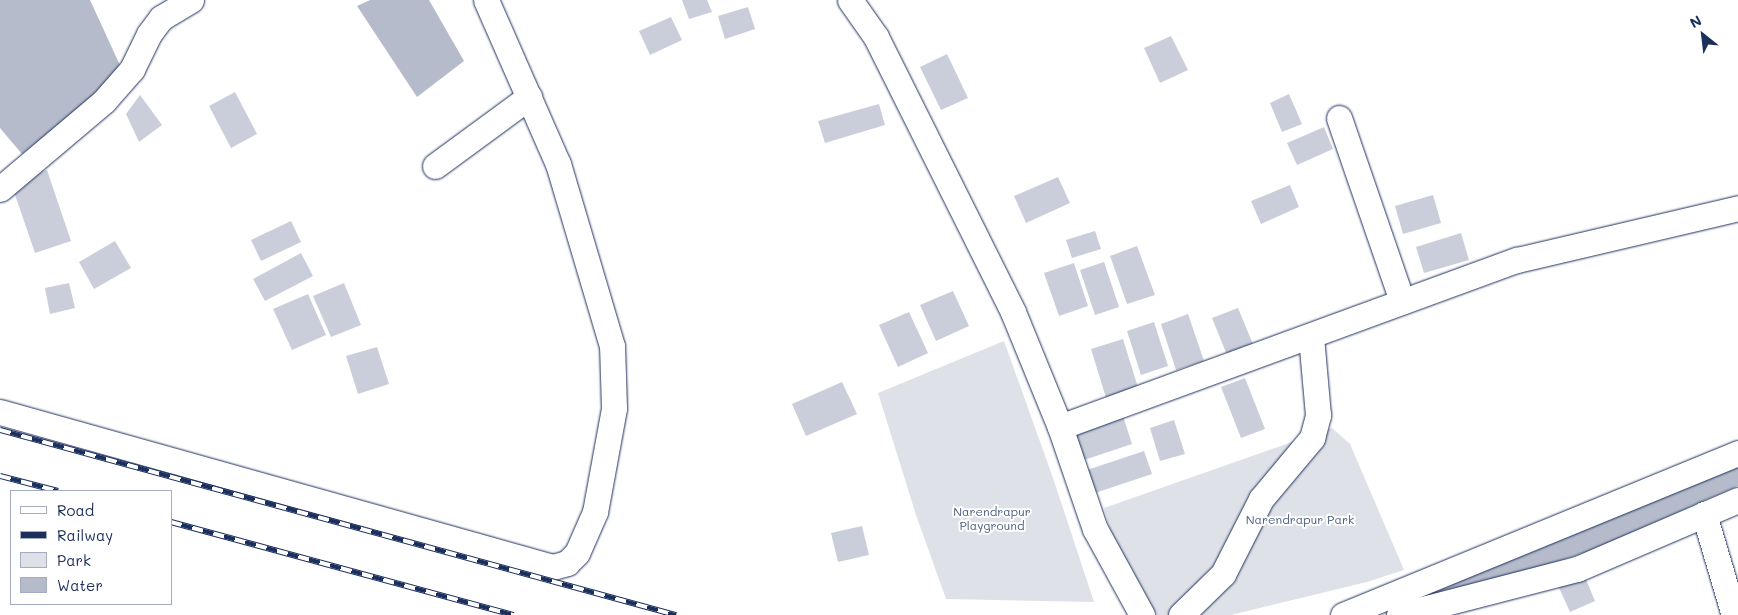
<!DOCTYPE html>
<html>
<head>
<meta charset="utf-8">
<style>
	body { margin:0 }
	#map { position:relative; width:1738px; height:615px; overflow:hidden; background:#fff; font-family:Mali,sans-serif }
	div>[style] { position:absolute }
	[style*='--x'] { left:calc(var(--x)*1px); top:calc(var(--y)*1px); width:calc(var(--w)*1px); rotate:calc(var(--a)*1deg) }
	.green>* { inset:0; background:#dee1e7 }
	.water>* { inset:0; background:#b5bbca }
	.canal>* { height:26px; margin:-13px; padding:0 13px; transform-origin:13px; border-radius:13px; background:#b5bbca }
	.building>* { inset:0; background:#caceda }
	.roads { filter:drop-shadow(0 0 1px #1b2f5e) drop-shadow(0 0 1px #1b2f5e) }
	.street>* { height:25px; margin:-12.5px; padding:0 12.5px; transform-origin:12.5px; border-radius:12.5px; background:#fff }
	.rail>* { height:5.5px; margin-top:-2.75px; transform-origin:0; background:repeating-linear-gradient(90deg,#fff 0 11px,#1b2f5e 0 22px); box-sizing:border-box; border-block:1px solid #1b2f5e }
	span { translate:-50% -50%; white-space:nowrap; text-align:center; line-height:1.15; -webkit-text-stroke:4px #fff; paint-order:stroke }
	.park-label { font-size:12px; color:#4c5c80 }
	.legend { position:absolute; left:10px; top:490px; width:162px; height:115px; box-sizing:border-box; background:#fff; border:1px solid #a4acbf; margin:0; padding:6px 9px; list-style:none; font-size:15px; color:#1b2f5e }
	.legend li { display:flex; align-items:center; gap:10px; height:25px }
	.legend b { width:25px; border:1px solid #a4acbf }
	.north { position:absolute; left:1678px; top:10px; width:50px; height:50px; -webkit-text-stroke:4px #fff; paint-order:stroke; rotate:331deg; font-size:14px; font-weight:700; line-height:20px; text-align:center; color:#1b2f5e }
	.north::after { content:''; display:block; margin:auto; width:18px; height:22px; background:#1b2f5e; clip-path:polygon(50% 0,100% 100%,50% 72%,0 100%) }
</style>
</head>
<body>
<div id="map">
	<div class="green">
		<i style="clip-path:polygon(1004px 341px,1053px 478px,1094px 602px,946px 599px,916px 515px,878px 393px)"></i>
		<i style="clip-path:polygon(1332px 428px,1350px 444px,1404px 570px,1367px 582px,1231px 615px,1157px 615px,1116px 550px,1104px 508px)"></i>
	</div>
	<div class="water">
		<i style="clip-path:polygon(0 0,90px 0,124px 74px,22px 154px,0 128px)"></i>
		<i style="clip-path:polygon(370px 0,429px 0,464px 61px,417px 97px,357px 6px)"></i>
	</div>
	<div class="canal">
		<i style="--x:1436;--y:589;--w:154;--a:-18.6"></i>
		<i style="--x:1582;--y:540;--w:170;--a:-23.6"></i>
	</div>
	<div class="building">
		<i style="clip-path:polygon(682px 0,707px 0,712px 12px,689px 19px)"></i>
		<i style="clip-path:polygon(748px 7px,755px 29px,725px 39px,718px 16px)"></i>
		<i style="clip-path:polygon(671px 17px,682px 40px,650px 55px,639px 31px)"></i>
		<i style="clip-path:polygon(1171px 36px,1188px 70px,1160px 83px,1144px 48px)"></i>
		<i style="clip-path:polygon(947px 54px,968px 98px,941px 110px,920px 67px)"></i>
		<i style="clip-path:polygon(235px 92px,257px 134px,231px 148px,209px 106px)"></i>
		<i style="clip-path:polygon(1289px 94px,1302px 124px,1282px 132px,1270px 103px)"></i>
		<i style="clip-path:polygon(140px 95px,162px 125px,139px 142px,126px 114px)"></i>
		<i style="clip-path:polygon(879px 104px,885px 125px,825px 143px,818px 121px)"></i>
		<i style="clip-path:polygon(1324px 127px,1333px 149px,1297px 165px,1287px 143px)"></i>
		<i style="clip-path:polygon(47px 170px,71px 241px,35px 253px,11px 183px)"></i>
		<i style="clip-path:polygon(1058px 177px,1070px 203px,1026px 223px,1014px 196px)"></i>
		<i style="clip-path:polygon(1290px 185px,1299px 207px,1261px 224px,1251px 201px)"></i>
		<i style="clip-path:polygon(1433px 195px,1441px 223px,1403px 234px,1395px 206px)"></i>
		<i style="clip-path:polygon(291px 221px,301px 242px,261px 261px,251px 240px)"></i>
		<i style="clip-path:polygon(1095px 231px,1101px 249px,1072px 258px,1066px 240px)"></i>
		<i style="clip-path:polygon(1461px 233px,1469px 260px,1424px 273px,1416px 247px)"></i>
		<i style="clip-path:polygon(115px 241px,131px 268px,94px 289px,79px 262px)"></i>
		<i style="clip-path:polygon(1137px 246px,1155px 295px,1127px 304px,1110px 256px)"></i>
		<i style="clip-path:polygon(301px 253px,313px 276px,265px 301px,253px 279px)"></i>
		<i style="clip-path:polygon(1104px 262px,1119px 307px,1095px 315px,1080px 270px)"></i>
		<i style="clip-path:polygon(1074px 263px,1088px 306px,1059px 316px,1044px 273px)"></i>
		<i style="clip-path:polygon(69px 283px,75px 308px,50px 314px,45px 288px)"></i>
		<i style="clip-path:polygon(344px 283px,361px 325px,331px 337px,313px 296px)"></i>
		<i style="clip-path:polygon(953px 291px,969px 326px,936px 341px,920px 305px)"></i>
		<i style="clip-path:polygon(308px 294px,326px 335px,292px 350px,273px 309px)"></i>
		<i style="clip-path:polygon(1238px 308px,1255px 349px,1229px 360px,1212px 318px)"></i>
		<i style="clip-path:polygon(909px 312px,928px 353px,898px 367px,879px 325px)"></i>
		<i style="clip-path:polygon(1188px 314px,1204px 361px,1176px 370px,1161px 324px)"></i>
		<i style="clip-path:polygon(1154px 322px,1168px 366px,1141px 375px,1127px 331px)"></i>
		<i style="clip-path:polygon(1123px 339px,1139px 391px,1107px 401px,1091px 349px)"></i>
		<i style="clip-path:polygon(377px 347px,389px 384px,358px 394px,346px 356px)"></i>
		<i style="clip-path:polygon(1245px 378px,1265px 429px,1241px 438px,1221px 387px)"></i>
		<i style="clip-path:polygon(842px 382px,857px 414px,806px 436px,792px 404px)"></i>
		<i style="clip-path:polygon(1123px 416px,1132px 444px,1084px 460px,1074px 433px)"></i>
		<i style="clip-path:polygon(1174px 420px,1185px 454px,1160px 461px,1150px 428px)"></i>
		<i style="clip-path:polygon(1144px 451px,1152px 474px,1092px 494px,1084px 471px)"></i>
		<i style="clip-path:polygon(862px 526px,869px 555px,838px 562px,831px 533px)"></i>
		<i style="clip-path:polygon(1582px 570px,1595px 601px,1570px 612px,1556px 581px)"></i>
	</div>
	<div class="roads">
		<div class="street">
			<i style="--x:850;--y:0;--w:45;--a:54.9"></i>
			<i style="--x:876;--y:37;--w:307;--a:63.5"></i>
			<i style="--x:1013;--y:312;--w:124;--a:67.8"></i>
			<i style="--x:1060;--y:427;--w:108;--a:71.1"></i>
			<i style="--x:1095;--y:529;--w:98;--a:61.3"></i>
			<i style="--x:1339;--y:118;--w:194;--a:71"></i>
			<i style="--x:435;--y:166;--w:117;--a:-36.3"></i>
			<i style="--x:0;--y:189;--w:136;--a:-40.2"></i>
			<i style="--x:104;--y:101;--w:43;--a:-48.8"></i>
			<i style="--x:132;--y:69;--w:39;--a:-64"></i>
			<i style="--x:149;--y:34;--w:20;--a:-53"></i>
			<i style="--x:161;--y:18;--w:35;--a:-31"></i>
			<i style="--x:0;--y:412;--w:574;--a:15.66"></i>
			<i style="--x:553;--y:567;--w:15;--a:-16"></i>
			<i style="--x:567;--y:563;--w:14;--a:-45"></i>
			<i style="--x:577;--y:553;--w:45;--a:-66.3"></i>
			<i style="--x:595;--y:512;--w:106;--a:-79.6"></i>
			<i style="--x:614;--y:408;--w:62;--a:-91.8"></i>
			<i style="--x:612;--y:346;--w:190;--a:-106.5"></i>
			<i style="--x:558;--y:164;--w:179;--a:-113.7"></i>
			<i style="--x:1060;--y:427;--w:487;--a:-20.1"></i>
			<i style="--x:1517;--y:260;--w:227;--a:-13.2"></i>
			<i style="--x:1704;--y:514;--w:105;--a:73.5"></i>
			<i style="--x:1181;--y:615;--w:59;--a:-44.3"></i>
			<i style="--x:1223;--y:574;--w:84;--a:-63.1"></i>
			<i style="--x:1261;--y:499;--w:80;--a:-50.1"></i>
			<i style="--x:1312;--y:438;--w:24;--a:-75"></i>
			<i style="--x:1318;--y:415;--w:78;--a:-95.1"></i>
			<i style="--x:1343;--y:615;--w:427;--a:-22.3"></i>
			<i style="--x:1399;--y:615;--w:184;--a:-14.5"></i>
			<i style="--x:1577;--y:569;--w:175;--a:-23.2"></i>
		</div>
	</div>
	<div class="rail">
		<i style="--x:0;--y:430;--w:701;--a:15.31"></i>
		<i style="--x:0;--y:476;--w:60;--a:14.5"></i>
		<i style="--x:171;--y:522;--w:355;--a:15.2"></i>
	</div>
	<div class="park-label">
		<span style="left:992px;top:519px">Narendrapur<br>Playground</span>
		<span style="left:1300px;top:520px">Narendrapur Park</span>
	</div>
	<ul class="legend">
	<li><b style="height:6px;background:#fff"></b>Road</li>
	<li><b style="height:6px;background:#1b2f5e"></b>Railway</li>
	<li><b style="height:14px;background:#dee1e7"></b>Park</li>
	<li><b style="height:14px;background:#b5bbca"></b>Water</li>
	</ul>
	<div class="north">N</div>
</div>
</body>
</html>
